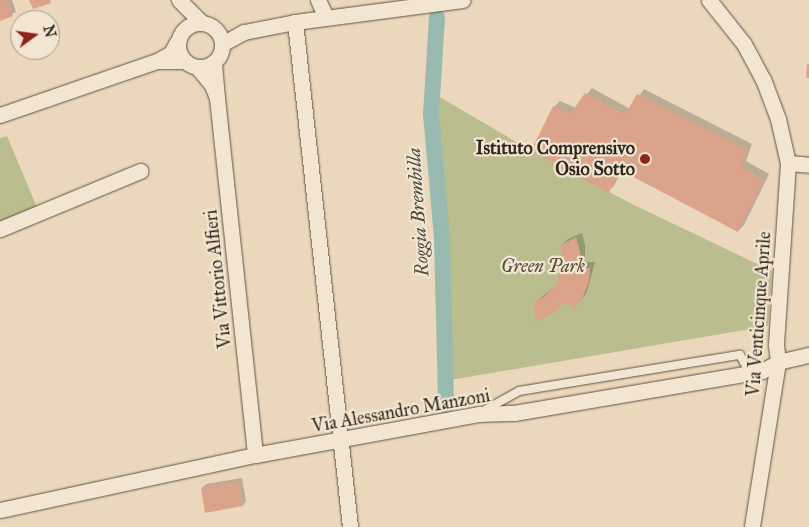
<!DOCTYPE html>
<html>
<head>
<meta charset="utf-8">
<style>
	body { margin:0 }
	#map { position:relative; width:809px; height:527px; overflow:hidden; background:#ebd8bc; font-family:"IM FELL Great Primer",serif }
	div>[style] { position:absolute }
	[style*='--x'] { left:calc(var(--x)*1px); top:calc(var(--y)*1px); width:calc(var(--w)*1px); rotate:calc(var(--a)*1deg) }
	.green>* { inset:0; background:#babe8f }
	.shadow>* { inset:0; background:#0003 }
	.canal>* { height:16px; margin:-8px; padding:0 8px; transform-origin:8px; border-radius:8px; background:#98bab0 }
	.building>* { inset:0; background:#dba48a }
	.roads { filter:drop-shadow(0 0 1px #5f5242) drop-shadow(0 0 1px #5f5242) }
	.service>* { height:8px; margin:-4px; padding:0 4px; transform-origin:4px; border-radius:4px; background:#f2e6d3 }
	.minor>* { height:15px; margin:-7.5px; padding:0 7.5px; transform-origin:7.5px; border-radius:7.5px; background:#f2e6d3 }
	.minor>.ring { margin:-7.5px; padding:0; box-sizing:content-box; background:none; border:15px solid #f2e6d3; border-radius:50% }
	.dots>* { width:14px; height:14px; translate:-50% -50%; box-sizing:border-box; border:2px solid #f2e6d3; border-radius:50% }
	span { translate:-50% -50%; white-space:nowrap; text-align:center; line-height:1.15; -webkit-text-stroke:4.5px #f2e6d3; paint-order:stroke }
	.poi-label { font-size:18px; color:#302619; font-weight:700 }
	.right { translate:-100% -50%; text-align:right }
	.park-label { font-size:18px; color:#524c36; font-style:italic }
	.street-label { font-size:18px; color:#302619 }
	.water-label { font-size:19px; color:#4a4b3f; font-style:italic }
	.north { position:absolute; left:10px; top:10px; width:50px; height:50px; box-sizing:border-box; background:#f2e6d3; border:1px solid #a49989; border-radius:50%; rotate:76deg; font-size:14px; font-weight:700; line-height:20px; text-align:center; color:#302619 }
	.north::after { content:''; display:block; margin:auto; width:18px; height:22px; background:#8f2418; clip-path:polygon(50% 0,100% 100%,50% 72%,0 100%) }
</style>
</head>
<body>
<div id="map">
	<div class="green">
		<i style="clip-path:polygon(438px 96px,523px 146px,630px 203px,772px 271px,768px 326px,450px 380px)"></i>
		<i style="clip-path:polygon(7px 136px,41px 217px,0 231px,0 138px)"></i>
	</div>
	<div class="shadow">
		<i style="clip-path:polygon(0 0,12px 0,16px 12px,0 19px)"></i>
		<i style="clip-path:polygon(592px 88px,630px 109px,644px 89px,752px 144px,746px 161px,769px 174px,744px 225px,738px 231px,622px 170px,614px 186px,608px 191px,533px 150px,554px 107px,560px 101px,576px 108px)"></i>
		<i style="clip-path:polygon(582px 233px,585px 245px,585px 262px,595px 262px,587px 292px,580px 302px,564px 300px,535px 303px,556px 285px,564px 260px,562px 245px,568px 239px)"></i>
		<i style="clip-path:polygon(242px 478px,246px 501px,243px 505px,202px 488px,206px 484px)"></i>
	</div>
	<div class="canal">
		<i style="--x:437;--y:17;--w:97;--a:93.5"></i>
		<i style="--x:431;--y:114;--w:123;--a:84.9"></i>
		<i style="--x:442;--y:237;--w:169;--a:88.6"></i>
	</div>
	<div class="building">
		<i style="clip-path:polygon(0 0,7px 0,13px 16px,0 21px)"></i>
		<i style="clip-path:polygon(29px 0,50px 0,51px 3px,33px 9px)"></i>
		<i style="clip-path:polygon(807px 64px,809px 64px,809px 78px,806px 78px)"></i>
		<i style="clip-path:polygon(585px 93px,625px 115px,637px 94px,747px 150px,741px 167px,764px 180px,738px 232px,620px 170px,609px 193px,531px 151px,553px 106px,571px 113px)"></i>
		<i style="clip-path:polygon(576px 237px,580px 252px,579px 267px,590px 268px,589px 281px,582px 299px,574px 309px,565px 302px,554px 312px,536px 322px,534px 303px,544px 297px,555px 285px,560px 273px,563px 260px,561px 245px)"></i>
		<i style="clip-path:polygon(239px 481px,243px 506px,205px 513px,201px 488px)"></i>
	</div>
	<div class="roads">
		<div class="service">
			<i style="--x:485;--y:410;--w:39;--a:-29"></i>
			<i style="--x:519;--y:391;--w:224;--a:-9.3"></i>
			<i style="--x:740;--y:355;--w:21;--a:61"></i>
		</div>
		<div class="minor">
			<i style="--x:179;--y:0;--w:31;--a:45"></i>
			<i style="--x:318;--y:0;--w:19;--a:65"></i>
			<i style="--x:709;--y:0;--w:56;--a:51.5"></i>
			<i style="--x:744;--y:44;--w:40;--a:62"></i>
			<i style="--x:763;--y:79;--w:43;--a:69.4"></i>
			<i style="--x:778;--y:119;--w:45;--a:77.2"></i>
			<i style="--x:788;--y:163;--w:182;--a:93.8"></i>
			<i style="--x:776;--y:345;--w:17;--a:83"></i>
			<i style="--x:778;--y:362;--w:167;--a:99"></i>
			<i style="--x:295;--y:22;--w:508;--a:83.78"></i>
			<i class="ring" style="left:178px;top:23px;width:29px;height:29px"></i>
			<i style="--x:177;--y:42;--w:13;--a:119"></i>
			<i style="--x:171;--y:53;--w:16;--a:150"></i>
			<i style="--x:157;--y:61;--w:27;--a:0"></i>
			<i style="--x:222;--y:44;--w:25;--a:-29"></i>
			<i style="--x:244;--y:32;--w:52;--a:-11.1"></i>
			<i style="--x:295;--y:22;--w:169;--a:-7.5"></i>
			<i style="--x:197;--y:67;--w:23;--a:50"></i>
			<i style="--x:212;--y:85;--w:14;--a:69"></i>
			<i style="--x:217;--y:98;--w:36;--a:-95"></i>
			<i style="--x:217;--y:98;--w:359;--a:83.9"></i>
			<i style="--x:0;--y:115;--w:166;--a:-19"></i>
			<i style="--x:788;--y:163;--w:21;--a:5"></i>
			<i style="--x:0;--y:229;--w:152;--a:-22.5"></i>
			<i style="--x:0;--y:510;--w:261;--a:-12.2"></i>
			<i style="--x:255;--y:455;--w:228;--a:-10.4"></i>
			<i style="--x:479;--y:414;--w:35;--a:-2"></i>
			<i style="--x:514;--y:413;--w:252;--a:-9.6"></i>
			<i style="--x:762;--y:371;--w:18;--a:-29"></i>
			<i style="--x:778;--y:362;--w:32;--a:-13"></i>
		</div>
	</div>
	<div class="dots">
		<i style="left:645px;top:159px;background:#8f2418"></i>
	</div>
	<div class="poi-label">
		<span class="right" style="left:635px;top:159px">Istituto Comprensivo<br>Osio Sotto</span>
	</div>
	<div class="park-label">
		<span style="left:543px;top:266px">Green Park</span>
	</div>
	<div class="street-label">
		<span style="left:218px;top:279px;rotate:-96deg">Via Vittorio Alfieri</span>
		<span style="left:759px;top:314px;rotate:-86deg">Via Venticinque Aprile</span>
		<span style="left:401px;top:411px;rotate:-10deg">Via Alessandro Manzoni</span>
	</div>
	<div class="water-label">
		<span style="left:418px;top:212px;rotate:-94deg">Roggia Brembilla</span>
	</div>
	<div class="north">N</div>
</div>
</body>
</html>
